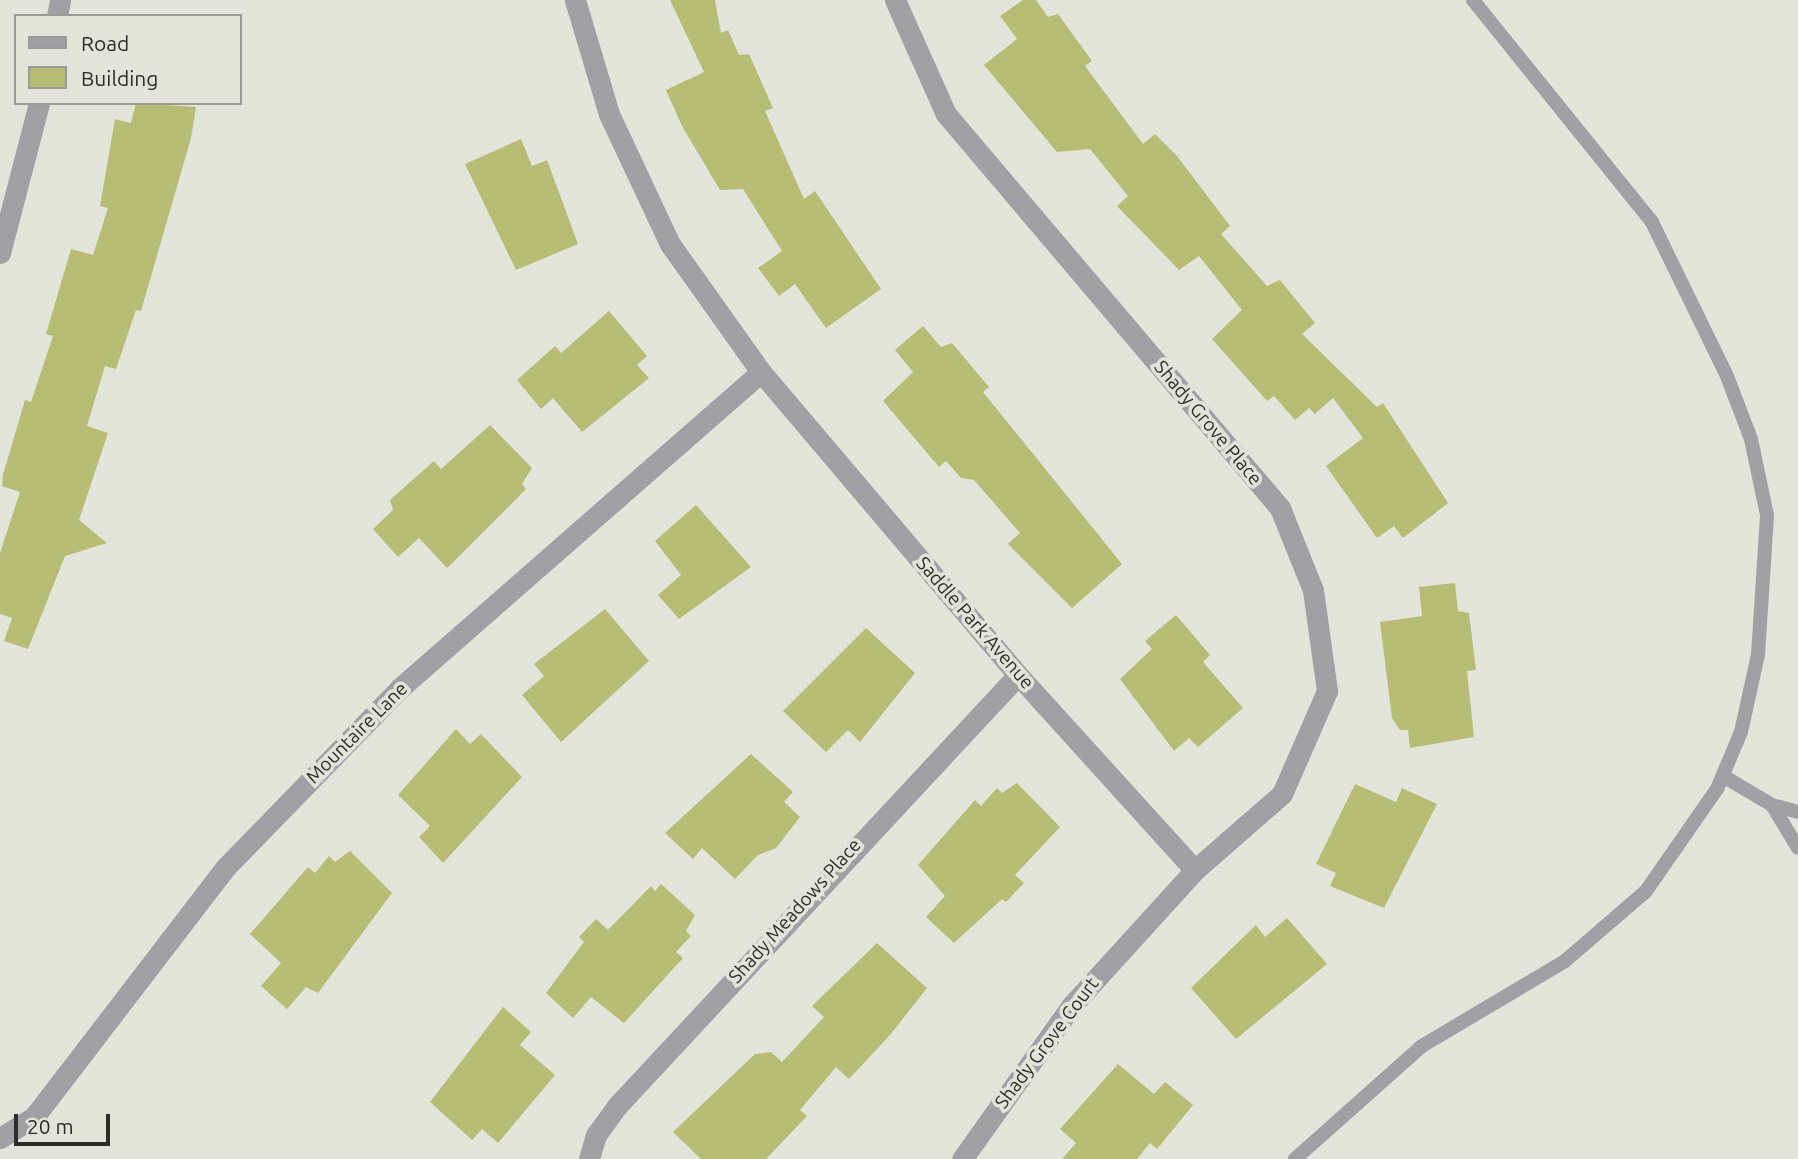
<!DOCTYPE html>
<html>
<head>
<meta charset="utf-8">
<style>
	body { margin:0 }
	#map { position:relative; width:1798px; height:1159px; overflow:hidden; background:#e2e4da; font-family:Ubuntu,sans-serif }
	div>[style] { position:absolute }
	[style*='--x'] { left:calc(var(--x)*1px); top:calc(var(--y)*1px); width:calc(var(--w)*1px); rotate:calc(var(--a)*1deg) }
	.building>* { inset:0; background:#b6bc74 }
	.lane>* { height:14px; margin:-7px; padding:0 7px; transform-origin:7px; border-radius:7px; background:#a09fa3 }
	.street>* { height:21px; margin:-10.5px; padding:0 10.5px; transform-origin:10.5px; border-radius:10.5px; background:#a09fa3 }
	span { translate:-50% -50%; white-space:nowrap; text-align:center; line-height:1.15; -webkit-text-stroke:7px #e2e4da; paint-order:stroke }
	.street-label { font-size:19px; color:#2d2d2a }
	.legend { position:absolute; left:14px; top:14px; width:228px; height:91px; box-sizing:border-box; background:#e2e4da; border:2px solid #9a9b94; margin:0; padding:9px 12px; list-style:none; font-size:21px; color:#2d2d2a }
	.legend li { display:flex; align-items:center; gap:14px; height:35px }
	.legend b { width:35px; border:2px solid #9a9b94 }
	.scale { position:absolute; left:14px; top:1114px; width:96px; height:32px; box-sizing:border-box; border:4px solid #2d2d2a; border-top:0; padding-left:9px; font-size:21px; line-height:24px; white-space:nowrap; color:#2d2d2a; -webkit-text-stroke:5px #e2e4da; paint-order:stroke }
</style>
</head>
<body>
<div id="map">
	<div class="building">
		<i style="clip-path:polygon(670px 0,715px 0,721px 33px,728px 30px,739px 55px,749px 54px,773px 108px,765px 111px,804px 199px,815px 191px,881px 289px,826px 328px,795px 284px,779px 296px,758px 268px,782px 251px,743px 189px,720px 190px,682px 126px,666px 90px,704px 72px)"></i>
		<i style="clip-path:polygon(1023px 0,1036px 0,1048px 17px,1058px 14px,1092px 61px,1085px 66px,1143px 144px,1155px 134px,1177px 156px,1230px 226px,1221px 234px,1267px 286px,1280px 280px,1302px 307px,1315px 323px,1302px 334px,1377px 407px,1383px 403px,1448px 503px,1403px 538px,1394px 526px,1377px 538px,1326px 466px,1363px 438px,1333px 398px,1315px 414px,1309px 408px,1295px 420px,1274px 396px,1267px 401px,1212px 339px,1242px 310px,1199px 256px,1179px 270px,1117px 206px,1128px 196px,1090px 149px,1057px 152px,984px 65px,1017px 39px,1000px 16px)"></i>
		<i style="clip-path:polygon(136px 103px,196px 107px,191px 138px,141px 311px,136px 310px,116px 369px,105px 366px,87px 426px,108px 433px,79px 520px,107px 543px,65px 556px,28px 649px,4px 641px,12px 618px,0 614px,0 553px,20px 492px,2px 486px,3px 475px,25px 400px,31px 402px,53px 336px,46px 334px,71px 249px,93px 255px,108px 208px,100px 206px,115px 119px,131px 123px)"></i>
		<i style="clip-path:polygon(521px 139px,532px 166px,547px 160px,578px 244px,516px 270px,465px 164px)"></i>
		<i style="clip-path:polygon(609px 311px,647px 356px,637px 365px,649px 378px,582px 432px,553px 398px,541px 409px,517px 380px,555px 346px,561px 353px)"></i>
		<i style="clip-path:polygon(923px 326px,941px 347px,952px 343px,989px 387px,983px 392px,1122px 564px,1072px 608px,1008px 544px,1020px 533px,974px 480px,961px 478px,946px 461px,939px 467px,883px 401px,913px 372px,895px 350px)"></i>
		<i style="clip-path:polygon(490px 425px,532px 468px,522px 484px,526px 489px,447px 568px,419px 538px,398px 557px,373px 529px,393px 510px,390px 500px,434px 461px,441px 469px)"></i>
		<i style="clip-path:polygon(696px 505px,751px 567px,679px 619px,658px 595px,681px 575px,655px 541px)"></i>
		<i style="clip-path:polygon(1455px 583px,1458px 611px,1469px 613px,1476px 670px,1467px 671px,1474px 737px,1410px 748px,1408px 730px,1400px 730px,1392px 718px,1380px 622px,1422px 616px,1419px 587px)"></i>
		<i style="clip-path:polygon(605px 609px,649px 661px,561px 742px,522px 695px,544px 676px,534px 664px)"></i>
		<i style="clip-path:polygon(1176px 615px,1210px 655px,1203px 662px,1243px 708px,1198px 747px,1189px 738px,1174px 751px,1120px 679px,1152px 649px,1145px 641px)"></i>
		<i style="clip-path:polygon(866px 628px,915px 673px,860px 742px,848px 730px,826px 752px,783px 711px)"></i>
		<i style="clip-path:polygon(456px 729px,470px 744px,481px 734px,522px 777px,443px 863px,419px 837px,430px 826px,398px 795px)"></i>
		<i style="clip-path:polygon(751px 754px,793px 792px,784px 802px,800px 817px,776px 848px,758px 855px,735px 879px,702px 848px,693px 859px,665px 833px)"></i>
		<i style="clip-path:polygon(1017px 783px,1060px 827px,1015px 875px,1024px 883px,1006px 902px,1002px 899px,954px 943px,926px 917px,945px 896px,918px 865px,975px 800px,981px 806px,997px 788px,1002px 793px)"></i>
		<i style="clip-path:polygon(1355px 784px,1396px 802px,1402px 788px,1437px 804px,1384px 908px,1330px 886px,1336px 873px,1316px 864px)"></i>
		<i style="clip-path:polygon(350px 851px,392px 893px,318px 993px,306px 987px,287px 1009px,261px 986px,281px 963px,250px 934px,308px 867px,315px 873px,329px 856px,335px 862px)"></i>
		<i style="clip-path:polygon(661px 884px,695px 915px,686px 931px,691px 936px,676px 952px,683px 958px,624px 1023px,591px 997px,573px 1018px,546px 993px,584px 942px,579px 937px,596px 919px,608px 930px,651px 886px,655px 891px)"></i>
		<i style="clip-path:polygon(1287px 918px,1327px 964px,1236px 1039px,1191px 988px,1256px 925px,1265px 937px)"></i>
		<i style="clip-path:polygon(877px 943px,927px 988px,890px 1035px,849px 1079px,836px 1067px,800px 1110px,807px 1116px,766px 1159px,701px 1159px,673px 1132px,755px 1054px,771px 1052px,782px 1062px,824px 1017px,812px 1006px)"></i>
		<i style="clip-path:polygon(503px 1007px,531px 1032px,520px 1045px,555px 1075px,498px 1143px,482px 1129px,472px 1140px,430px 1102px)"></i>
		<i style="clip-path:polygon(1118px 1064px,1154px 1094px,1165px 1082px,1193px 1105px,1157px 1149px,1150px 1143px,1137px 1159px,1062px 1159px,1076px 1143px,1060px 1129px)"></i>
	</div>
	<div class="lane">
		<i style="--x:1723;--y:776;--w:57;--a:30.6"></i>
		<i style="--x:1772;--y:805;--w:50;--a:58.8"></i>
		<i style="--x:1772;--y:805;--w:27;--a:15"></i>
		<i style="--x:1295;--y:1159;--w:170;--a:-41.7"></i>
		<i style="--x:1422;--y:1046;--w:166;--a:-30.7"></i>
		<i style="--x:1565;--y:961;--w:107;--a:-40.8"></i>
		<i style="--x:1646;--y:891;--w:124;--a:-55.2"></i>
		<i style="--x:1717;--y:789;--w:62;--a:-67.2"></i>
		<i style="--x:1741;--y:732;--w:79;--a:-77.6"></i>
		<i style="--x:1758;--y:655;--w:140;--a:-86.3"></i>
		<i style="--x:1767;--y:515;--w:78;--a:-101.9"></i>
		<i style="--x:1751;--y:439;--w:67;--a:-110.9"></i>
		<i style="--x:1727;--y:376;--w:171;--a:-116"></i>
		<i style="--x:1652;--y:222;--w:285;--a:-128.9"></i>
	</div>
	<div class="street">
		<i style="--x:575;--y:0;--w:119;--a:73.4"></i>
		<i style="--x:609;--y:114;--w:144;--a:64.9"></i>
		<i style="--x:670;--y:244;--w:157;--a:54.6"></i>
		<i style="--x:761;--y:372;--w:397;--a:49.7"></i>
		<i style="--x:1018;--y:675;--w:263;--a:47.8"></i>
		<i style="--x:895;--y:0;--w:125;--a:65.9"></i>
		<i style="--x:946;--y:114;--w:517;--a:49.71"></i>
		<i style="--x:1280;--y:508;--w:88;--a:68.1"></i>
		<i style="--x:1313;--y:590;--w:102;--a:82.1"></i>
		<i style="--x:1327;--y:691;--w:112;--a:113.6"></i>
		<i style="--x:1282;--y:794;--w:116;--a:138.9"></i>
		<i style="--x:1195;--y:870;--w:183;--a:132.3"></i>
		<i style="--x:1072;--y:1005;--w:189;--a:125.5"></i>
		<i style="--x:57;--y:16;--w:16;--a:-79"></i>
		<i style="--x:0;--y:253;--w:155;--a:-75.4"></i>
		<i style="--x:0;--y:1138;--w:40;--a:-32"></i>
		<i style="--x:34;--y:1117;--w:315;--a:-52.5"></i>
		<i style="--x:226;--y:867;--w:250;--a:-45.8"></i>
		<i style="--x:400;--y:688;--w:480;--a:-41.2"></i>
		<i style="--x:589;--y:1159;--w:25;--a:-74"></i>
		<i style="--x:596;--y:1135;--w:37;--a:-54"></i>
		<i style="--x:618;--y:1105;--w:587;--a:-47.07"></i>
	</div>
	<div class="street-label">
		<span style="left:1208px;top:423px;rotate:50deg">Shady Grove Place</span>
		<span style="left:975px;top:623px;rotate:49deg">Saddle Park Avenue</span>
		<span style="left:357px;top:733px;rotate:-45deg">Mountaire Lane</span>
		<span style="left:795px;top:911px;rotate:-48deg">Shady Meadows Place</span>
		<span style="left:1047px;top:1043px;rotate:-53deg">Shady Grove Court</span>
	</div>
	<ul class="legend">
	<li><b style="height:9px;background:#a09fa3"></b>Road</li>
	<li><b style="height:19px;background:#b6bc74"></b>Building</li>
	</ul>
	<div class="scale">20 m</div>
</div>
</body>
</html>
